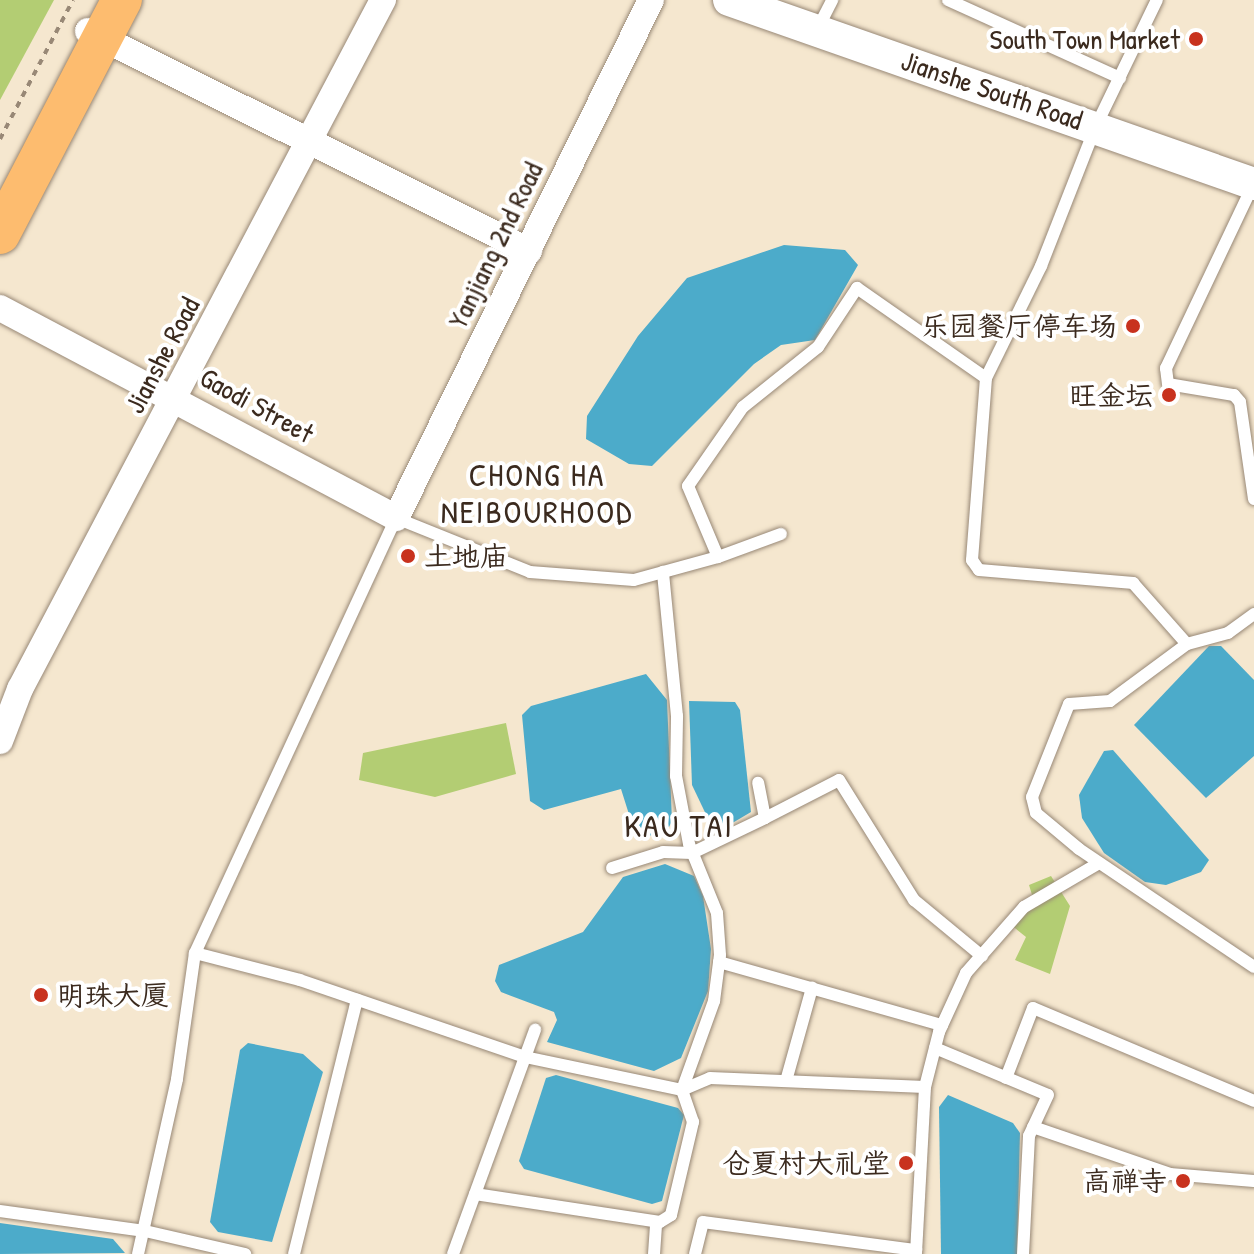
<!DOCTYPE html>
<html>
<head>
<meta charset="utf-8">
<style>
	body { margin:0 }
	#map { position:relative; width:1254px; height:1254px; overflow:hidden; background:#f5e7cf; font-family:"Patrick Hand","LXGW WenKai TC",sans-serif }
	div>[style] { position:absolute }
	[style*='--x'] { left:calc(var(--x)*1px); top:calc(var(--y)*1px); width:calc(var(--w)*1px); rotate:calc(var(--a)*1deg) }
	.green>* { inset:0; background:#b3cd73 }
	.water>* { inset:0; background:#4cabca }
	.path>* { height:4px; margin-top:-2px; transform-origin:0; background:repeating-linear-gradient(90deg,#988876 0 6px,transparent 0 12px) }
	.roads { filter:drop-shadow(0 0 2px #988876) drop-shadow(0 0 2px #988876) }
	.service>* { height:12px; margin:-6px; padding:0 6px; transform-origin:6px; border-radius:6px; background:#fff }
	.minor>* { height:26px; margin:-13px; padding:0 13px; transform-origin:13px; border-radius:13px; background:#fff }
	.tertiary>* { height:32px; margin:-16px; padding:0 16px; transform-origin:16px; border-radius:16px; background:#fff }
	.primary>* { height:40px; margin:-20px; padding:0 20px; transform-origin:20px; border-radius:20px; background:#fdbc6f }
	.dots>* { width:22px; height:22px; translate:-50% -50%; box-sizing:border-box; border:4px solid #fff; border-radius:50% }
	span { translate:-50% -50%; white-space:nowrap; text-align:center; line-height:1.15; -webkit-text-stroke:8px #fff; paint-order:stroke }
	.poi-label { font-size:28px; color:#3b2a1e }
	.right { translate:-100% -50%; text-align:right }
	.left { translate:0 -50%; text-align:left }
	.street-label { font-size:28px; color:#3b2a1e }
	.quarter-label { font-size:32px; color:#3b2a1e; letter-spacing:2px }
</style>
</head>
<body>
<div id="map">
	<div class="green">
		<i style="clip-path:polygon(0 0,54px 0,0 100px)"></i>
		<i style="clip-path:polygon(506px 723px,516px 774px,435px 797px,359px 780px,363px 753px)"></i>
		<i style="clip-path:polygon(1051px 876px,1070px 906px,1050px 974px,1015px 960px,1026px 937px,1005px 920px,1033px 898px,1029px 885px)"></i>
	</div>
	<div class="water">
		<i style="clip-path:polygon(784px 245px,845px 250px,858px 265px,815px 340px,781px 345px,754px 364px,652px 466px,629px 464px,586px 439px,587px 416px,638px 336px,687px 278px)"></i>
		<i style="clip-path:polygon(1209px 646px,1221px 646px,1254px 680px,1254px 756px,1206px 798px,1134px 725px)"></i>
		<i style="clip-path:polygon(646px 674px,667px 700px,672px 821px,668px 829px,649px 836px,633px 827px,621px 789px,544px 810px,530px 801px,522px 715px,531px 706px)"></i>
		<i style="clip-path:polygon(689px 701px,735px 702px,740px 710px,751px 812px,724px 828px,712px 827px,692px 785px)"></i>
		<i style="clip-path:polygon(1113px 750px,1209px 860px,1201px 872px,1166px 885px,1145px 882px,1104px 853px,1082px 818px,1079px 795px,1104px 751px)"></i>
		<i style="clip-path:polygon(665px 864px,694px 876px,703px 896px,711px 949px,708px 991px,681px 1058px,654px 1071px,547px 1042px,557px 1020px,554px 1012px,501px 992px,495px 981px,499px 965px,583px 932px,623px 877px)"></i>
		<i style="clip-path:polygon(248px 1043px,303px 1054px,323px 1072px,272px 1242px,218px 1232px,210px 1222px,240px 1050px)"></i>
		<i style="clip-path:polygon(556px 1075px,678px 1108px,684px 1115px,662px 1201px,652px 1204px,524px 1169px,519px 1161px,546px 1078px)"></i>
		<i style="clip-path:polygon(948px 1095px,1013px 1123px,1020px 1133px,1017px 1254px,941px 1254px,939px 1107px)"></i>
		<i style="clip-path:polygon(0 1223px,113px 1239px,125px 1253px,0 1254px)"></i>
	</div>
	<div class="path">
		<i style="--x:0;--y:139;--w:157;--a:-62.3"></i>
	</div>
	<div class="roads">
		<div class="service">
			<i style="--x:948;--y:0;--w:189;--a:24.4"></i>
			<i style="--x:817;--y:30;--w:34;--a:-63"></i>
			<i style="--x:1253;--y:185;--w:203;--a:115.4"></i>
			<i style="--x:1166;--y:368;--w:16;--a:83"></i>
			<i style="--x:1168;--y:384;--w:67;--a:9.5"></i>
			<i style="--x:1234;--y:395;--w:9;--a:49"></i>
			<i style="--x:1240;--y:402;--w:98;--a:81.8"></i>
			<i style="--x:986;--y:378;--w:125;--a:-63.8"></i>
			<i style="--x:1041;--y:266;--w:150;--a:-68.6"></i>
			<i style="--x:1096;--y:126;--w:140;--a:-64.2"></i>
			<i style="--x:718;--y:557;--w:67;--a:-20.1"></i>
			<i style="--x:1254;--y:614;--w:32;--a:144"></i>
			<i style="--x:1228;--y:633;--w:42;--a:165"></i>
			<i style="--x:1187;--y:644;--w:96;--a:143.5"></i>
			<i style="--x:1110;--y:701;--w:41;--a:175.8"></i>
			<i style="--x:1069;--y:704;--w:100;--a:111.7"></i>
			<i style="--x:1032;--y:797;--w:16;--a:76"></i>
			<i style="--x:1036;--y:813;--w:56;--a:39.9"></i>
			<i style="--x:1079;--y:849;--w:211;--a:34"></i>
			<i style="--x:765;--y:818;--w:83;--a:-27.2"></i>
			<i style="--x:839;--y:780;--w:142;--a:58"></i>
			<i style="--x:914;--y:900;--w:88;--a:39.5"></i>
			<i style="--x:612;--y:868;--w:53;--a:-17.4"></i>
			<i style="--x:663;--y:852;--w:29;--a:2"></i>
			<i style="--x:692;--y:853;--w:81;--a:-25.6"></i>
			<i style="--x:765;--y:818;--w:36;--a:-101"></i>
			<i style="--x:195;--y:953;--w:108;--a:14.4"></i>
			<i style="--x:300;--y:980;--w:238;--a:18.9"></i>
			<i style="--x:525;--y:1057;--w:160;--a:11.9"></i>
			<i style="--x:682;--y:1090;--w:30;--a:-23"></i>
			<i style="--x:710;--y:1078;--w:215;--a:2.4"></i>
			<i style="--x:925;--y:1087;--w:167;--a:93.1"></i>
			<i style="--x:719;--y:962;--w:232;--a:15.8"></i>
			<i style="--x:935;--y:1048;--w:122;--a:22.6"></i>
			<i style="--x:1048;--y:1095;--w:45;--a:114.9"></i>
			<i style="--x:1029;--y:1136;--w:118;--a:92.9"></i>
			<i style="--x:1006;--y:1078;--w:75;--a:-68.9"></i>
			<i style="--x:1033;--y:1008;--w:240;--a:22.8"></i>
			<i style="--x:786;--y:1081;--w:97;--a:-74.4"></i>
			<i style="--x:925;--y:1087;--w:57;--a:-75.7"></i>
			<i style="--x:939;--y:1032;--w:65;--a:-65.4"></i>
			<i style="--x:966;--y:973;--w:88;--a:-48.7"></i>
			<i style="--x:1024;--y:907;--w:87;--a:-30.4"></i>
			<i style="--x:1033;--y:1127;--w:145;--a:18.9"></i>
			<i style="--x:1170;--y:1174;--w:84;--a:4.8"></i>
			<i style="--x:475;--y:1194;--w:187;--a:8.6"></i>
			<i style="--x:660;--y:1222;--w:13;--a:-32"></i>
			<i style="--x:671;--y:1215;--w:96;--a:-76.7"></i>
			<i style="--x:693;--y:1122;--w:34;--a:-109"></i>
			<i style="--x:682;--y:1090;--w:95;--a:-70.2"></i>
			<i style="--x:714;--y:1001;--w:46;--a:-82.6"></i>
			<i style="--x:720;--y:955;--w:42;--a:-94.1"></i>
			<i style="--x:717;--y:913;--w:74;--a:-112.1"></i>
			<i style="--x:689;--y:844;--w:69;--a:-100.8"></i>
			<i style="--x:676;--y:776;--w:60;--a:-89"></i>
			<i style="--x:677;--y:716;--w:145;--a:-95.6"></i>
			<i style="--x:0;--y:1211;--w:146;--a:7.9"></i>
			<i style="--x:145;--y:1231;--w:103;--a:13"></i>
			<i style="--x:138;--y:1254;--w:179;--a:-77.4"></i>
			<i style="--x:177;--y:1079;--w:127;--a:-81.9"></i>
			<i style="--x:195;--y:953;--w:479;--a:-65.2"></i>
			<i style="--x:396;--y:518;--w:144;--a:21.9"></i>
			<i style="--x:530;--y:572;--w:104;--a:4.4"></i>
			<i style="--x:634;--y:580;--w:87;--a:-15.3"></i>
			<i style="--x:718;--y:557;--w:77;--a:-112.9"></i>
			<i style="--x:688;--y:486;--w:96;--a:-55.2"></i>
			<i style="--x:743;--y:407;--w:96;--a:-38.7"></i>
			<i style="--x:818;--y:347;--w:71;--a:-56.5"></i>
			<i style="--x:857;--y:288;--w:157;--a:34.9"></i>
			<i style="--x:986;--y:378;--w:183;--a:94.4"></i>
			<i style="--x:972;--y:560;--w:12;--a:55"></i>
			<i style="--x:979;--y:570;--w:155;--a:4.8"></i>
			<i style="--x:1133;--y:583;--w:81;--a:48.5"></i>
			<i style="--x:294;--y:1254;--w:262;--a:-76.1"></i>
			<i style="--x:453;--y:1254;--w:239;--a:-69.9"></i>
			<i style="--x:654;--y:1254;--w:32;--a:-86"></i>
			<i style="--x:695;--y:1254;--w:33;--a:-76"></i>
			<i style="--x:703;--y:1222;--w:215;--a:7.5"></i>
		</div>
		<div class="minor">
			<i style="--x:88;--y:31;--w:493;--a:26.5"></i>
			<i style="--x:0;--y:308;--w:448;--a:27.9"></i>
			<i style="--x:396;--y:518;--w:577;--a:-63.79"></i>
			<i style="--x:0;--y:741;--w:56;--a:-69"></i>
			<i style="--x:20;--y:689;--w:779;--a:-62.22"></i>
		</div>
		<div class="tertiary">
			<i style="--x:729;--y:0;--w:556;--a:19.31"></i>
		</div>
		<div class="primary">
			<i style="--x:0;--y:234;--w:264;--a:-62.5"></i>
		</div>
	</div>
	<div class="dots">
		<i style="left:1196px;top:39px;background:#c8321e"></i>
		<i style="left:1133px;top:326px;background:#c8321e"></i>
		<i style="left:1169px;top:395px;background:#c8321e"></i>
		<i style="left:408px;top:556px;background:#c8321e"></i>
		<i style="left:41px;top:995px;background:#c8321e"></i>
		<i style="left:906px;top:1163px;background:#c8321e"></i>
		<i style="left:1183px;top:1181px;background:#c8321e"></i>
	</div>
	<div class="poi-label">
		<span class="right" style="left:1180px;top:39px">South Town Market</span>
		<span class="right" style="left:1117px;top:326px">乐园餐厅停车场</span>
		<span class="right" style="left:1153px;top:395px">旺金坛</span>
		<span class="left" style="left:424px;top:556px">土地庙</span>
		<span class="left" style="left:57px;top:995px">明珠大厦</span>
		<span class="right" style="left:890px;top:1163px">仓夏村大礼堂</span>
		<span class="right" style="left:1167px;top:1181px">高禅寺</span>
	</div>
	<div class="street-label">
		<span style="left:992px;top:90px;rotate:19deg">Jianshe South Road</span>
		<span style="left:495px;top:245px;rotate:-64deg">Yanjiang 2nd Road</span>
		<span style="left:162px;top:355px;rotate:-62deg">Jianshe Road</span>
		<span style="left:257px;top:405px;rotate:29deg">Gaodi Street</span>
	</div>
	<div class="quarter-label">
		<span style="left:537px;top:494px">CHONG HA<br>NEIBOURHOOD</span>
		<span style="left:679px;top:826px">KAU TAI</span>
	</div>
</div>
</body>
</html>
